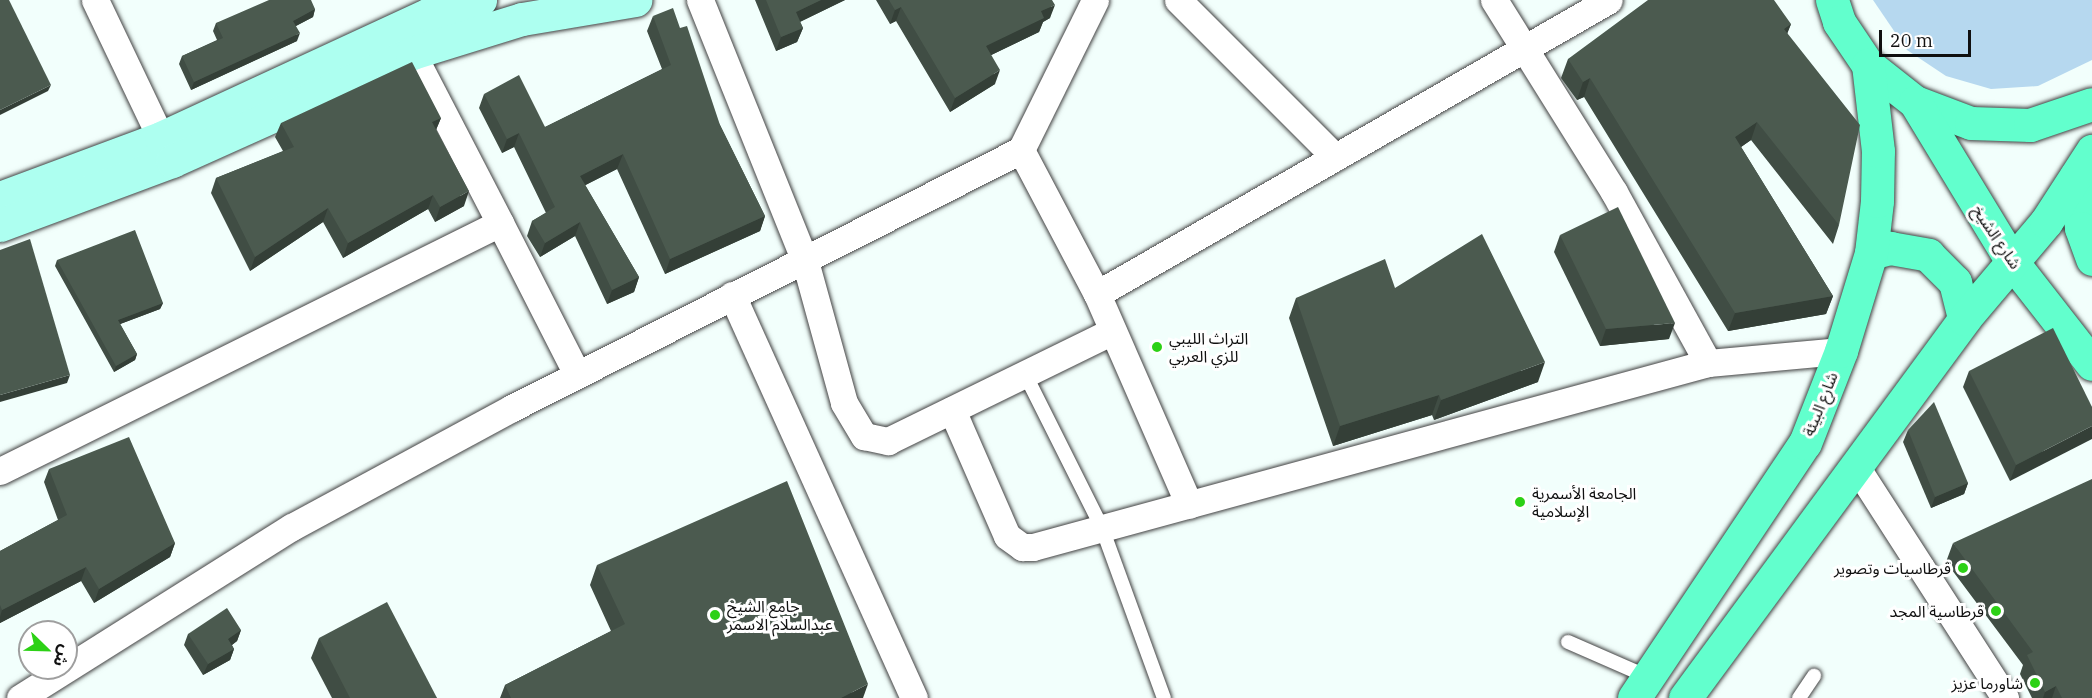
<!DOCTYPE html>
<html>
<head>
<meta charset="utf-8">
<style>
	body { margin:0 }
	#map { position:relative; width:2092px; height:698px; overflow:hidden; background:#f2fffc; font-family:"IBM Plex Serif","Noto Sans Arabic",serif }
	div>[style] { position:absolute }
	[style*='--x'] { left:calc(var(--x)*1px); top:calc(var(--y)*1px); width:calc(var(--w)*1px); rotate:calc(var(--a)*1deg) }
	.green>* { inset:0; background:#b6d8ef }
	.roads { filter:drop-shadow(0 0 2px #434343) drop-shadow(0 0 2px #434343) }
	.lane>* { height:14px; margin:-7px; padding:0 7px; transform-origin:7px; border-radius:7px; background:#fff }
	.street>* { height:27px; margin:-13.5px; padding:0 13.5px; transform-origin:13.5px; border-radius:13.5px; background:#fff }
	.secondary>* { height:33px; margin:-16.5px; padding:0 16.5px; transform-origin:16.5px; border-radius:16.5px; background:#adfff0 }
	.primary>* { height:33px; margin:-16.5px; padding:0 16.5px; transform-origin:16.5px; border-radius:16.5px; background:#62ffcd }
	.wall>* { inset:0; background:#404d44 }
	.shaded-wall>* { inset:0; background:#343f37 }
	.building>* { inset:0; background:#4b5a4f }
	.dots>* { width:16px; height:16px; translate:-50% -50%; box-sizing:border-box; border:3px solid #fff; border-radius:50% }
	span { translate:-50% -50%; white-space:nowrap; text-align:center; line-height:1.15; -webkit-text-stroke:6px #fff; paint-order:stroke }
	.street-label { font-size:16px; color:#101010 }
	.poi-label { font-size:16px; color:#101010 }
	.left { translate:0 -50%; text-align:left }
	.right { translate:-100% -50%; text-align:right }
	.north { position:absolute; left:18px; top:620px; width:60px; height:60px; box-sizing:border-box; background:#fff; border:2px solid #9f9f9f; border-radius:50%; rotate:113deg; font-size:16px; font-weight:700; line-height:24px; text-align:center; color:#101010 }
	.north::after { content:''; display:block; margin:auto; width:21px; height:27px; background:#2dd116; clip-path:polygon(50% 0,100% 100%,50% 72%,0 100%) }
	.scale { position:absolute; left:1879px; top:30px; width:92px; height:27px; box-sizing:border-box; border:3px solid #101010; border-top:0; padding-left:8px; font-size:18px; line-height:21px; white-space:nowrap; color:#101010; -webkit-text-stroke:4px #fff; paint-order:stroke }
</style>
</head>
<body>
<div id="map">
	<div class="green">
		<i style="clip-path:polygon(1873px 0,2092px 0,2092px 60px,2038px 86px,1991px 89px,1946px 76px,1907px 50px)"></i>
	</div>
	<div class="roads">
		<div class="lane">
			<i style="--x:1025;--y:374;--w:172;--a:63.4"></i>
			<i style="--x:1102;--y:528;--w:181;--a:70"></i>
			<i style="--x:1568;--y:642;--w:87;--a:23.6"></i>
			<i style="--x:1799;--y:698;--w:27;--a:-56"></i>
		</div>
		<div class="street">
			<i style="--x:95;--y:0;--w:174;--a:64.5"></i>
			<i style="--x:700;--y:0;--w:281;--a:68.1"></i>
			<i style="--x:805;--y:261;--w:147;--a:74.6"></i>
			<i style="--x:844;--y:403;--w:39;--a:59"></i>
			<i style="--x:864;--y:436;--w:25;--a:12"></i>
			<i style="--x:888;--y:441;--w:250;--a:-26.1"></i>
			<i style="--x:1178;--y:0;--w:222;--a:45"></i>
			<i style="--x:1494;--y:0;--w:226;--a:58"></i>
			<i style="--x:1614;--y:192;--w:195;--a:61.2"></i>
			<i style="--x:412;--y:53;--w:191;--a:62.6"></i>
			<i style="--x:1021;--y:150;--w:163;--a:62.2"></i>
			<i style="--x:1097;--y:294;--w:230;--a:66.4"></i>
			<i style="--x:1097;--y:294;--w:590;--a:-29.87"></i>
			<i style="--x:732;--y:295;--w:442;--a:65.7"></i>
			<i style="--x:952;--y:410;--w:137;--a:66.4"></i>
			<i style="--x:1007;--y:536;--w:19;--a:36"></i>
			<i style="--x:1022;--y:547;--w:11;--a:0"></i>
			<i style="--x:1033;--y:547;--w:700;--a:-15.25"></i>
			<i style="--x:1708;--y:363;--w:134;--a:-5.2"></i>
			<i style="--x:1855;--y:465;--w:277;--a:57.2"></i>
			<i style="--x:0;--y:471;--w:558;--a:-26.38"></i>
			<i style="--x:500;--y:223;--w:169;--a:63"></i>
			<i style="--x:20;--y:698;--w:321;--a:-32.2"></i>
			<i style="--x:292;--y:527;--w:250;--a:-28.4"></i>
			<i style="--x:512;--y:408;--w:571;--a:-26.88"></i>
			<i style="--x:1021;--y:150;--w:167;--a:-63.7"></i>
		</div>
		<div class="secondary">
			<i style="--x:0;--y:198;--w:172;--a:-20.4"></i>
			<i style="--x:161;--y:138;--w:295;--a:-24.8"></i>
			<i style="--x:429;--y:14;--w:53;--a:-15.4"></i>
			<i style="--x:0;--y:225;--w:184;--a:-20.4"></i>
			<i style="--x:172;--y:161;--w:263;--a:-24.2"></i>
			<i style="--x:412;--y:53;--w:115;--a:-17.2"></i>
			<i style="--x:522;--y:19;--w:115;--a:-9.5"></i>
		</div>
		<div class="primary">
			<i style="--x:1832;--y:0;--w:23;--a:72"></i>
			<i style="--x:1839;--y:22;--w:52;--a:56"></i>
			<i style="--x:1868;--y:65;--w:60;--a:38.2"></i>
			<i style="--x:1915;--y:102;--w:60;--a:20.6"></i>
			<i style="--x:1971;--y:123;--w:59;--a:1.9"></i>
			<i style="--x:2030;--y:125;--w:65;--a:-18.7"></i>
			<i style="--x:1915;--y:102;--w:188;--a:58.7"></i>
			<i style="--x:2013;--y:263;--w:128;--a:52"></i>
			<i style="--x:2076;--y:176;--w:52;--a:84.5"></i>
			<i style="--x:2081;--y:228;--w:33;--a:70"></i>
			<i style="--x:1871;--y:253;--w:20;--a:-15"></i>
			<i style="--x:1890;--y:248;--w:39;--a:10"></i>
			<i style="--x:1928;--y:255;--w:38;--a:45"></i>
			<i style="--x:1955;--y:282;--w:38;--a:76"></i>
			<i style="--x:1634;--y:698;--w:307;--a:-56.2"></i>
			<i style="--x:1805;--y:443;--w:99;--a:-68.6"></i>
			<i style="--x:1841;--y:351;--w:102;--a:-73"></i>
			<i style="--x:1871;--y:253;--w:52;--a:-83.4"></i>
			<i style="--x:1877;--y:201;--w:50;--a:-88.9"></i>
			<i style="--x:1878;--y:151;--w:87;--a:-96.6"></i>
			<i style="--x:1685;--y:698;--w:471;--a:-53.6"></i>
			<i style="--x:1964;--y:319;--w:127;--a:-49.8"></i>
			<i style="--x:2046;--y:222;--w:85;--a:-57.1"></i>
		</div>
	</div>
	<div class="wall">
		<i style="clip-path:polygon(755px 0,845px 0,800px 22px,803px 28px,797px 42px,776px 51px)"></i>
		<i style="clip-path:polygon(876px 0,1052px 0,1050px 18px,1043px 22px,1039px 32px,991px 55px,995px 84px,950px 112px,896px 21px,890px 24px)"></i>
		<i style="clip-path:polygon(315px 9px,313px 17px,296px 26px,297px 41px,191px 90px,179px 64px,182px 56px,217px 40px,213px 31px,216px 23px)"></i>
		<i style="clip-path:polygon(653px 16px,720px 125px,765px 216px,760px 231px,665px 274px,617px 169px,585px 185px,639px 277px,634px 292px,607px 304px,575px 236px,540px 257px,527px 236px,532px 221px,546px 213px,514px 147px,502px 153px,479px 108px,484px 94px,545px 127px,662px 69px,647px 31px)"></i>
		<i style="clip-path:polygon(1791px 24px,1787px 33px,1839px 225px,1833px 244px,1751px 140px,1741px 147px,1833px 296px,1826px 314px,1728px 331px,1584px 97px,1577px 100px,1561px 78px,1568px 59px)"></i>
		<i style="clip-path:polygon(441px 118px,436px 130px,464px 206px,435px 222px,428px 209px,343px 258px,323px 222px,250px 271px,211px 193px,216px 178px,283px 151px,275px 137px,281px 123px)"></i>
		<i style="clip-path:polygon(1560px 235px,1669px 339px,1600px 346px,1554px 252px)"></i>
		<i style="clip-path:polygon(57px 260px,163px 303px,160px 309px,120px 324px,137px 354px,135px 360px,114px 372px,55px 266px)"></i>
		<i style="clip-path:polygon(1395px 288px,1538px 382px,1434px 420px,1432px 415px,1333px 446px,1289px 318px,1296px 298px)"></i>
		<i style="clip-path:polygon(1969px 371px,2092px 407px,2010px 481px,1963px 387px)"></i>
		<i style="clip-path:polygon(1908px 430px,1968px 483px,1964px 494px,1931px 508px,1903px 442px)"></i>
		<i style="clip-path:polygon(49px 469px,175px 543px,170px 557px,94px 603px,81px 581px,0 623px,0 551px,58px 520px,44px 482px)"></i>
		<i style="clip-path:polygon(1953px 543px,2092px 698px,2032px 698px,2020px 674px,2023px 665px,1946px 562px)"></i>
		<i style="clip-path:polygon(597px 565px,863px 698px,500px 698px,505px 685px,611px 631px,590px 585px)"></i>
		<i style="clip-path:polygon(241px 630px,237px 641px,232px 645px,234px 649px,230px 660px,203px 675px,184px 645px,188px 634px)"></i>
		<i style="clip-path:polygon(319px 638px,437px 698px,332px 698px,311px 658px)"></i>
	</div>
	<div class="shaded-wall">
		<i style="clip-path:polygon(821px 0,845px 0,791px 26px,796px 12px)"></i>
		<i style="clip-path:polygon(1055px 5px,1050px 18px,1043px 22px,1039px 32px,981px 60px,986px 46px,1041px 11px)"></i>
		<i style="clip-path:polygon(901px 7px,896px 21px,890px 24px,895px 10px)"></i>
		<i style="clip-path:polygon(315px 9px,313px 17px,290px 29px,293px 21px)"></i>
		<i style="clip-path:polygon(1791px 24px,1784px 42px,1784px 29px)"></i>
		<i style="clip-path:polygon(803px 28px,797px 42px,776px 51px,781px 37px)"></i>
		<i style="clip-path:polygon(300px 33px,297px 41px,191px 90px,194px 82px)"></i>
		<i style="clip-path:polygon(1000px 70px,995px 84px,950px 112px,955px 98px)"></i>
		<i style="clip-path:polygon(1590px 78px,1584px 97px,1577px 100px,1583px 82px)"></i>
		<i style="clip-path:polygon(51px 85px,48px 91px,0 115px,0 110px)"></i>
		<i style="clip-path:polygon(441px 118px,435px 132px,432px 122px)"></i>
		<i style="clip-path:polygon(1757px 122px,1751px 140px,1728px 156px,1735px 137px)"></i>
		<i style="clip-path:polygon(519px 133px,514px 147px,502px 153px,507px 139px)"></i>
		<i style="clip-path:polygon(623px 154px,617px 169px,574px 191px,580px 176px)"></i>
		<i style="clip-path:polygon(469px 191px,464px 206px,435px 222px,440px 207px)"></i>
		<i style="clip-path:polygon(433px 195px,428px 209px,343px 258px,348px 243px)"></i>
		<i style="clip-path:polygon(328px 208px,323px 222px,250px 271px,255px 257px)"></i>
		<i style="clip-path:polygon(765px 216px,760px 231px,665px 274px,670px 259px)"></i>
		<i style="clip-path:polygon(580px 222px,575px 236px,540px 257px,545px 243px)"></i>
		<i style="clip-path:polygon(639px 277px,634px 292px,607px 304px,612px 290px)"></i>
		<i style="clip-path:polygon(1833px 296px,1826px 314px,1728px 331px,1735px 313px)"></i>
		<i style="clip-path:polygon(163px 303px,160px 309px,115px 326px,118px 320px)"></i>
		<i style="clip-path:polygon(1675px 323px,1669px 339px,1600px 346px,1606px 329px)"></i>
		<i style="clip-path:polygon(137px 354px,135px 360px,114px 372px,116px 366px)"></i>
		<i style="clip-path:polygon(1545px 362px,1538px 382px,1434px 420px,1441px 400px)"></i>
		<i style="clip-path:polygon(70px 375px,67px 383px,0 402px,0 395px)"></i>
		<i style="clip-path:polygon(1439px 395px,1432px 415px,1333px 446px,1340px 426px)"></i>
		<i style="clip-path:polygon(2092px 426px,2092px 439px,2010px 481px,2016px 465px)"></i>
		<i style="clip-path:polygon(1968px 483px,1964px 494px,1931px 508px,1935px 497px)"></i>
		<i style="clip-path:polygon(175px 543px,170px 557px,94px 603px,99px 589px)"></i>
		<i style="clip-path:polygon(86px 567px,81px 581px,0 623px,0 617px,2px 610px)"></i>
		<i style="clip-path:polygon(241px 630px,237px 641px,224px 651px,228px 639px)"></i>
		<i style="clip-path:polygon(234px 649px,230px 660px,203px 675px,208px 664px)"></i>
		<i style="clip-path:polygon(868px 684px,863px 698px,841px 698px)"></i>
		<i style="clip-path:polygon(2056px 686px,2052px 698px,2043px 698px,2045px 692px)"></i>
	</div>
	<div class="building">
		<i style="clip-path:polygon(0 0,9px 0,51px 85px,0 110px)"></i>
		<i style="clip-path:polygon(269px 0,311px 0,315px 9px,293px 21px,300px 33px,194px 82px,182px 56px,223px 38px,216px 23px)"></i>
		<i style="clip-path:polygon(766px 0,821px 0,796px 12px,803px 28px,781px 37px)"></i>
		<i style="clip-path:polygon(889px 0,1052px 0,1055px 5px,1041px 11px,1044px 18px,986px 46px,1000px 70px,955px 98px,901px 7px,895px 10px)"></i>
		<i style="clip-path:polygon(1648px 0,1774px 0,1791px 24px,1784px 29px,1860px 125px,1839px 225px,1757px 122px,1735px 137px,1833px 296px,1735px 313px,1590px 78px,1583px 82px,1568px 59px)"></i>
		<i style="clip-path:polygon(673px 8px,680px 28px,687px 26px,720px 125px,765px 216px,670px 259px,623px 154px,580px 176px,639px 277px,612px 290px,580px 222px,545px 243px,532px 221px,555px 207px,519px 133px,507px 139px,484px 94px,519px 75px,545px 127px,671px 65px,653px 16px)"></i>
		<i style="clip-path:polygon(412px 62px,441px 118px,432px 122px,469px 191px,440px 207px,433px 195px,348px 243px,328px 208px,255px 257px,216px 178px,294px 147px,281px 123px)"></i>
		<i style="clip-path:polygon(1618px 207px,1675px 323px,1606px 329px,1560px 235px)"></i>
		<i style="clip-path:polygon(135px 230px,163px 303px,118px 320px,137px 354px,116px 366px,57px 260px)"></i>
		<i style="clip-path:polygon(1482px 234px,1545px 362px,1441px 400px,1439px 395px,1340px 426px,1296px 298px,1385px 259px,1395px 288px)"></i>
		<i style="clip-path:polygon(30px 239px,70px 375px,0 395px,0 250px)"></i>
		<i style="clip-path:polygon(2053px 328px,2092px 407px,2092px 426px,2016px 465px,1969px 371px)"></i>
		<i style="clip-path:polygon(1934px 402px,1968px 483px,1935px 497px,1908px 430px)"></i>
		<i style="clip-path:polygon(129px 437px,175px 543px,99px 589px,86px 567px,2px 610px,0 605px,0 551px,67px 515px,49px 469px)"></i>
		<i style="clip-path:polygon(2092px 479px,2092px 698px,2062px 698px,2056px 686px,2045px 692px,2027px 655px,2033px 652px,1953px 543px)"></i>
		<i style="clip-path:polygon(787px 481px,868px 684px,841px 698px,511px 698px,505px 685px,625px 624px,597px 565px)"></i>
		<i style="clip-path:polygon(387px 602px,437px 698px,350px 698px,319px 638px)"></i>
		<i style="clip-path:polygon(227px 608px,241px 630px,228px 639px,234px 649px,208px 664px,188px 634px)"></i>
	</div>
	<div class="dots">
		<i style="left:1157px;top:347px;background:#2dd116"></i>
		<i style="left:1520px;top:502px;background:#2dd116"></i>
		<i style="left:1963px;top:568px;background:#2dd116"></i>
		<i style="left:1996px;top:611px;background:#2dd116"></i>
		<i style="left:715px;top:615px;background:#2dd116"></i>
		<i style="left:2035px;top:683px;background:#2dd116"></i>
	</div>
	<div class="street-label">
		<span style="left:1997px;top:237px;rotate:56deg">شارع الشيخ</span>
		<span style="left:1820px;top:404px;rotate:-68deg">شارع البيئة</span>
	</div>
	<div class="poi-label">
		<span class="left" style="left:1169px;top:347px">التراث الليبي<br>للزي العربي</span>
		<span class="left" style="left:1532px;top:502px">الجامعة الأسمرية<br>الإسلامية</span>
		<span class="right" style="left:1951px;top:568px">قرطاسيات وتصوير</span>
		<span class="left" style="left:727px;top:615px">جامع الشيخ<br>عبدالسلام الاسمر</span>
		<span class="right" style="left:1984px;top:611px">قرطاسية المجد</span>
		<span class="right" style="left:2023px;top:683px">شاورما عزيز</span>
	</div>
	<div class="north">ش</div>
	<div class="scale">20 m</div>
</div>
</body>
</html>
